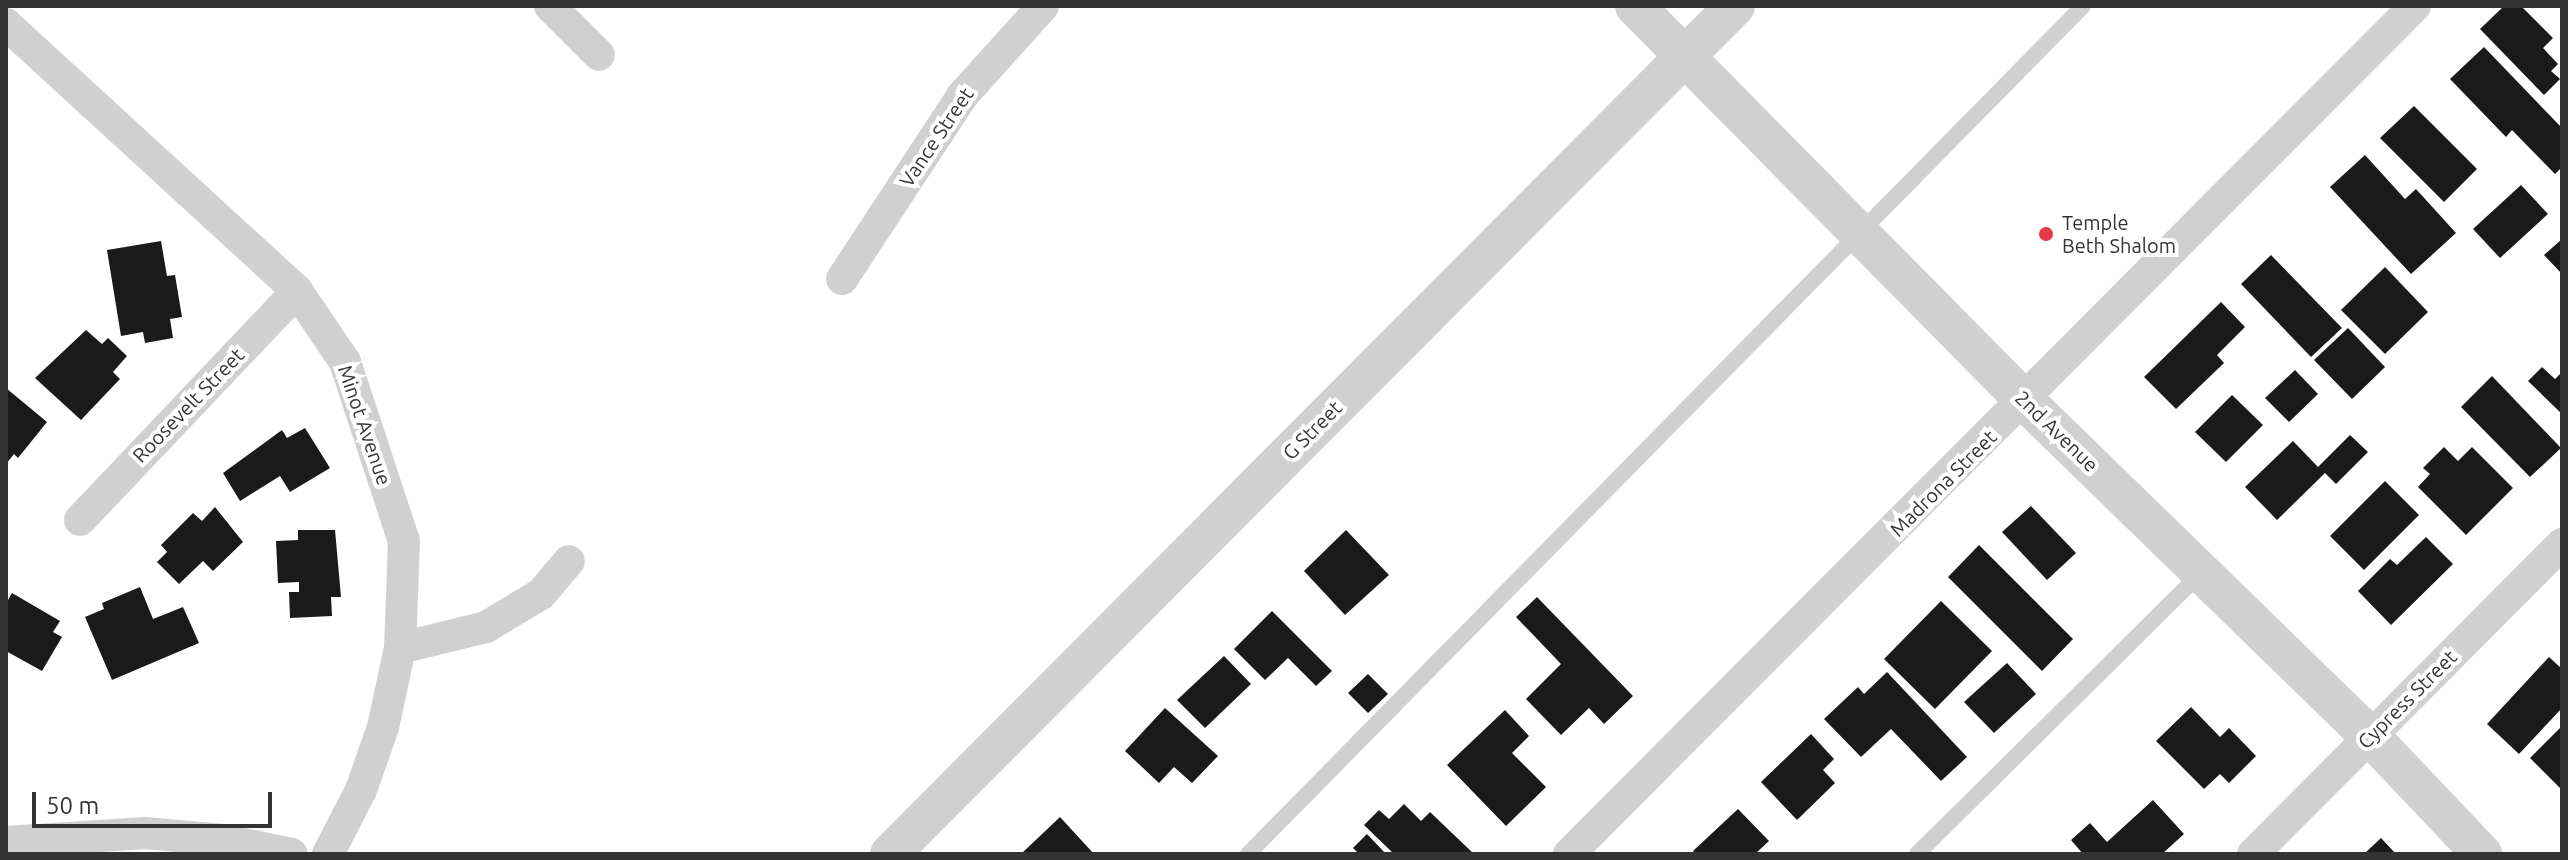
<!DOCTYPE html>
<html>
<head>
<meta charset="utf-8">
<style>
	body { margin:0 }
	#map { position:relative; width:2568px; height:860px; overflow:hidden; background:#fff; font-family:Ubuntu,sans-serif }
	div>[style] { position:absolute }
	[style*='--x'] { left:calc(var(--x)*1px); top:calc(var(--y)*1px); width:calc(var(--w)*1px); rotate:calc(var(--a)*1deg) }
	.building>* { inset:0; background:#1a1a1a }
	.service>* { height:16px; margin:-8px; padding:0 8px; transform-origin:8px; border-radius:8px; background:#d0d0d0 }
	.minor>* { height:32px; margin:-16px; padding:0 16px; transform-origin:16px; border-radius:16px; background:#d0d0d0 }
	.tertiary>* { height:40px; margin:-20px; padding:0 20px; transform-origin:20px; border-radius:20px; background:#d0d0d0 }
	.dots>* { width:22px; height:22px; translate:-50% -50%; box-sizing:border-box; border:4px solid #fff; border-radius:50% }
	span { translate:-50% -50%; white-space:nowrap; text-align:center; line-height:1.15; -webkit-text-stroke:8px #fff; paint-order:stroke }
	.street-label { font-size:20px; color:#333 }
	.poi-label { font-size:20px; color:#333 }
	.left { translate:0 -50%; text-align:left }
	.frame { position:absolute; inset:0; border:8px solid #333; pointer-events:none }
	.scale { position:absolute; left:32px; top:792px; width:240px; height:36px; box-sizing:border-box; border:4px solid #333; border-top:0; padding-left:10px; font-size:24px; line-height:28px; white-space:nowrap; color:#333; -webkit-text-stroke:6px #fff; paint-order:stroke }
</style>
</head>
<body>
<div id="map">
	<div class="building">
		<i style="clip-path:polygon(2504px 6px,2521px 6px,2553px 38px,2543px 48px,2558px 64px,2551px 71px,2560px 79px,2544px 95px,2480px 29px)"></i>
		<i style="clip-path:polygon(2484px 47px,2562px 128px,2562px 167px,2555px 174px,2512px 130px,2506px 137px,2450px 79px)"></i>
		<i style="clip-path:polygon(2414px 106px,2477px 169px,2444px 202px,2380px 138px)"></i>
		<i style="clip-path:polygon(2365px 155px,2405px 199px,2416px 189px,2456px 233px,2411px 274px,2330px 187px)"></i>
		<i style="clip-path:polygon(2521px 185px,2548px 214px,2500px 258px,2473px 229px)"></i>
		<i style="clip-path:polygon(2562px 239px,2562px 274px,2544px 255px)"></i>
		<i style="clip-path:polygon(161px 241px,167px 276px,175px 275px,182px 317px,170px 319px,173px 338px,145px 343px,143px 332px,121px 336px,107px 250px)"></i>
		<i style="clip-path:polygon(2271px 255px,2342px 328px,2311px 357px,2241px 284px)"></i>
		<i style="clip-path:polygon(2385px 267px,2428px 312px,2385px 354px,2341px 310px)"></i>
		<i style="clip-path:polygon(2221px 302px,2245px 327px,2217px 355px,2224px 363px,2176px 409px,2144px 377px)"></i>
		<i style="clip-path:polygon(2348px 328px,2385px 367px,2352px 399px,2314px 360px)"></i>
		<i style="clip-path:polygon(86px 330px,102px 344px,108px 338px,127px 356px,113px 372px,120px 379px,81px 420px,35px 378px)"></i>
		<i style="clip-path:polygon(2542px 367px,2555px 379px,2562px 372px,2562px 414px,2528px 381px)"></i>
		<i style="clip-path:polygon(2295px 370px,2318px 394px,2289px 422px,2265px 398px)"></i>
		<i style="clip-path:polygon(2492px 376px,2561px 448px,2530px 477px,2461px 407px)"></i>
		<i style="clip-path:polygon(6px 388px,47px 422px,18px 458px,14px 454px,6px 464px)"></i>
		<i style="clip-path:polygon(2232px 395px,2263px 425px,2226px 462px,2195px 432px)"></i>
		<i style="clip-path:polygon(305px 428px,330px 468px,290px 492px,280px 476px,240px 501px,223px 473px,282px 430px,287px 438px)"></i>
		<i style="clip-path:polygon(2350px 435px,2368px 452px,2336px 484px,2325px 473px,2277px 520px,2245px 487px,2293px 441px,2318px 467px)"></i>
		<i style="clip-path:polygon(2444px 447px,2458px 461px,2472px 447px,2513px 488px,2466px 535px,2418px 487px,2430px 474px,2423px 468px)"></i>
		<i style="clip-path:polygon(2385px 481px,2419px 515px,2364px 570px,2330px 536px)"></i>
		<i style="clip-path:polygon(2031px 506px,2076px 553px,2047px 580px,2002px 532px)"></i>
		<i style="clip-path:polygon(215px 507px,243px 542px,213px 571px,203px 561px,179px 584px,157px 562px,167px 552px,161px 545px,193px 513px,202px 521px)"></i>
		<i style="clip-path:polygon(298px 530px,335px 530px,341px 597px,331px 597px,332px 616px,290px 618px,289px 592px,299px 592px,299px 582px,278px 583px,276px 541px,298px 540px)"></i>
		<i style="clip-path:polygon(1346px 530px,1389px 575px,1345px 615px,1304px 571px)"></i>
		<i style="clip-path:polygon(2426px 537px,2453px 564px,2391px 625px,2358px 591px,2390px 559px,2397px 565px)"></i>
		<i style="clip-path:polygon(1979px 545px,2073px 639px,2042px 671px,1948px 577px)"></i>
		<i style="clip-path:polygon(140px 587px,153px 619px,183px 607px,199px 643px,112px 680px,85px 617px,104px 609px,102px 603px)"></i>
		<i style="clip-path:polygon(12px 593px,60px 621px,53px 632px,62px 637px,42px 671px,6px 651px,6px 597px,8px 600px)"></i>
		<i style="clip-path:polygon(1537px 597px,1633px 696px,1604px 724px,1589px 708px,1561px 735px,1526px 699px,1561px 664px,1516px 617px)"></i>
		<i style="clip-path:polygon(1941px 601px,1992px 651px,1935px 709px,1884px 659px)"></i>
		<i style="clip-path:polygon(1272px 611px,1332px 671px,1316px 686px,1288px 658px,1265px 680px,1234px 649px)"></i>
		<i style="clip-path:polygon(1224px 656px,1251px 684px,1205px 728px,1177px 700px)"></i>
		<i style="clip-path:polygon(2549px 657px,2562px 669px,2562px 708px,2519px 754px,2487px 724px)"></i>
		<i style="clip-path:polygon(2007px 663px,2036px 694px,1994px 733px,1964px 702px)"></i>
		<i style="clip-path:polygon(1887px 672px,1967px 757px,1941px 781px,1891px 729px,1861px 757px,1824px 719px,1858px 687px,1864px 694px)"></i>
		<i style="clip-path:polygon(1368px 674px,1388px 694px,1368px 713px,1348px 693px)"></i>
		<i style="clip-path:polygon(2191px 707px,2220px 737px,2229px 728px,2256px 756px,2229px 783px,2220px 774px,2204px 789px,2156px 741px)"></i>
		<i style="clip-path:polygon(1165px 708px,1218px 756px,1192px 783px,1174px 767px,1159px 783px,1125px 751px)"></i>
		<i style="clip-path:polygon(1505px 710px,1529px 736px,1512px 753px,1546px 787px,1506px 826px,1447px 765px)"></i>
		<i style="clip-path:polygon(2562px 726px,2562px 790px,2530px 758px)"></i>
		<i style="clip-path:polygon(1811px 734px,1834px 759px,1823px 770px,1835px 783px,1797px 820px,1761px 782px)"></i>
		<i style="clip-path:polygon(2153px 800px,2184px 834px,2162px 854px,2083px 854px,2071px 840px,2090px 823px,2107px 842px)"></i>
		<i style="clip-path:polygon(1404px 804px,1421px 821px,1430px 812px,1474px 854px,1394px 854px,1364px 825px,1379px 810px,1389px 819px)"></i>
		<i style="clip-path:polygon(1738px 809px,1769px 841px,1755px 854px,1696px 854px,1693px 851px)"></i>
		<i style="clip-path:polygon(1060px 817px,1094px 854px,1021px 854px)"></i>
		<i style="clip-path:polygon(1367px 834px,1386px 854px,1359px 854px,1353px 848px)"></i>
		<i style="clip-path:polygon(2381px 838px,2396px 854px,2364px 854px)"></i>
	</div>
	<div class="service">
		<i style="--x:1248;--y:854;--w:1190;--a:-45.44"></i>
		<i style="--x:1917;--y:854;--w:400;--a:-44.7"></i>
	</div>
	<div class="minor">
		<i style="--x:550;--y:6;--w:69;--a:45"></i>
		<i style="--x:6;--y:24;--w:395;--a:42.5"></i>
		<i style="--x:297;--y:291;--w:86;--a:55.9"></i>
		<i style="--x:345;--y:362;--w:188;--a:71.8"></i>
		<i style="--x:404;--y:541;--w:107;--a:92.1"></i>
		<i style="--x:400;--y:648;--w:81;--a:102.1"></i>
		<i style="--x:383;--y:727;--w:67;--a:109.2"></i>
		<i style="--x:361;--y:790;--w:72;--a:117.3"></i>
		<i style="--x:842;--y:279;--w:219;--a:-56.7"></i>
		<i style="--x:962;--y:96;--w:121;--a:-48"></i>
		<i style="--x:80;--y:520;--w:315;--a:-46.5"></i>
		<i style="--x:400;--y:648;--w:89;--a:-13.7"></i>
		<i style="--x:486;--y:627;--w:64;--a:-31"></i>
		<i style="--x:541;--y:594;--w:43;--a:-49.7"></i>
		<i style="--x:6;--y:842;--w:139;--a:-3.7"></i>
		<i style="--x:145;--y:833;--w:79;--a:5.1"></i>
		<i style="--x:224;--y:840;--w:69;--a:11.6"></i>
		<i style="--x:1569;--y:854;--w:1198;--a:-45.07"></i>
		<i style="--x:2253;--y:854;--w:438;--a:-45.1"></i>
	</div>
	<div class="tertiary">
		<i style="--x:1635;--y:6;--w:555;--a:45.36"></i>
		<i style="--x:2025;--y:401;--w:481;--a:44.2"></i>
		<i style="--x:2370;--y:736;--w:163;--a:46.5"></i>
		<i style="--x:890;--y:854;--w:1197;--a:-45.1"></i>
	</div>
	<div class="dots">
		<i style="left:2046px;top:234px;background:#e63946"></i>
	</div>
	<div class="street-label">
		<span style="left:936px;top:137px;rotate:-56deg">Vance Street</span>
		<span style="left:188px;top:405px;rotate:-46deg">Roosevelt Street</span>
		<span style="left:365px;top:425px;rotate:71deg">Minot Avenue</span>
		<span style="left:1312px;top:430px;rotate:-45deg">G Street</span>
		<span style="left:2057px;top:431px;rotate:44deg">2nd Avenue</span>
		<span style="left:1943px;top:483px;rotate:-45deg">Madrona Street</span>
		<span style="left:2407px;top:699px;rotate:-45deg">Cypress Street</span>
	</div>
	<div class="poi-label">
		<span class="left" style="left:2062px;top:234px">Temple<br>Beth Shalom</span>
	</div>
	<div class="frame"></div>
	<div class="scale">50 m</div>
</div>
</body>
</html>
